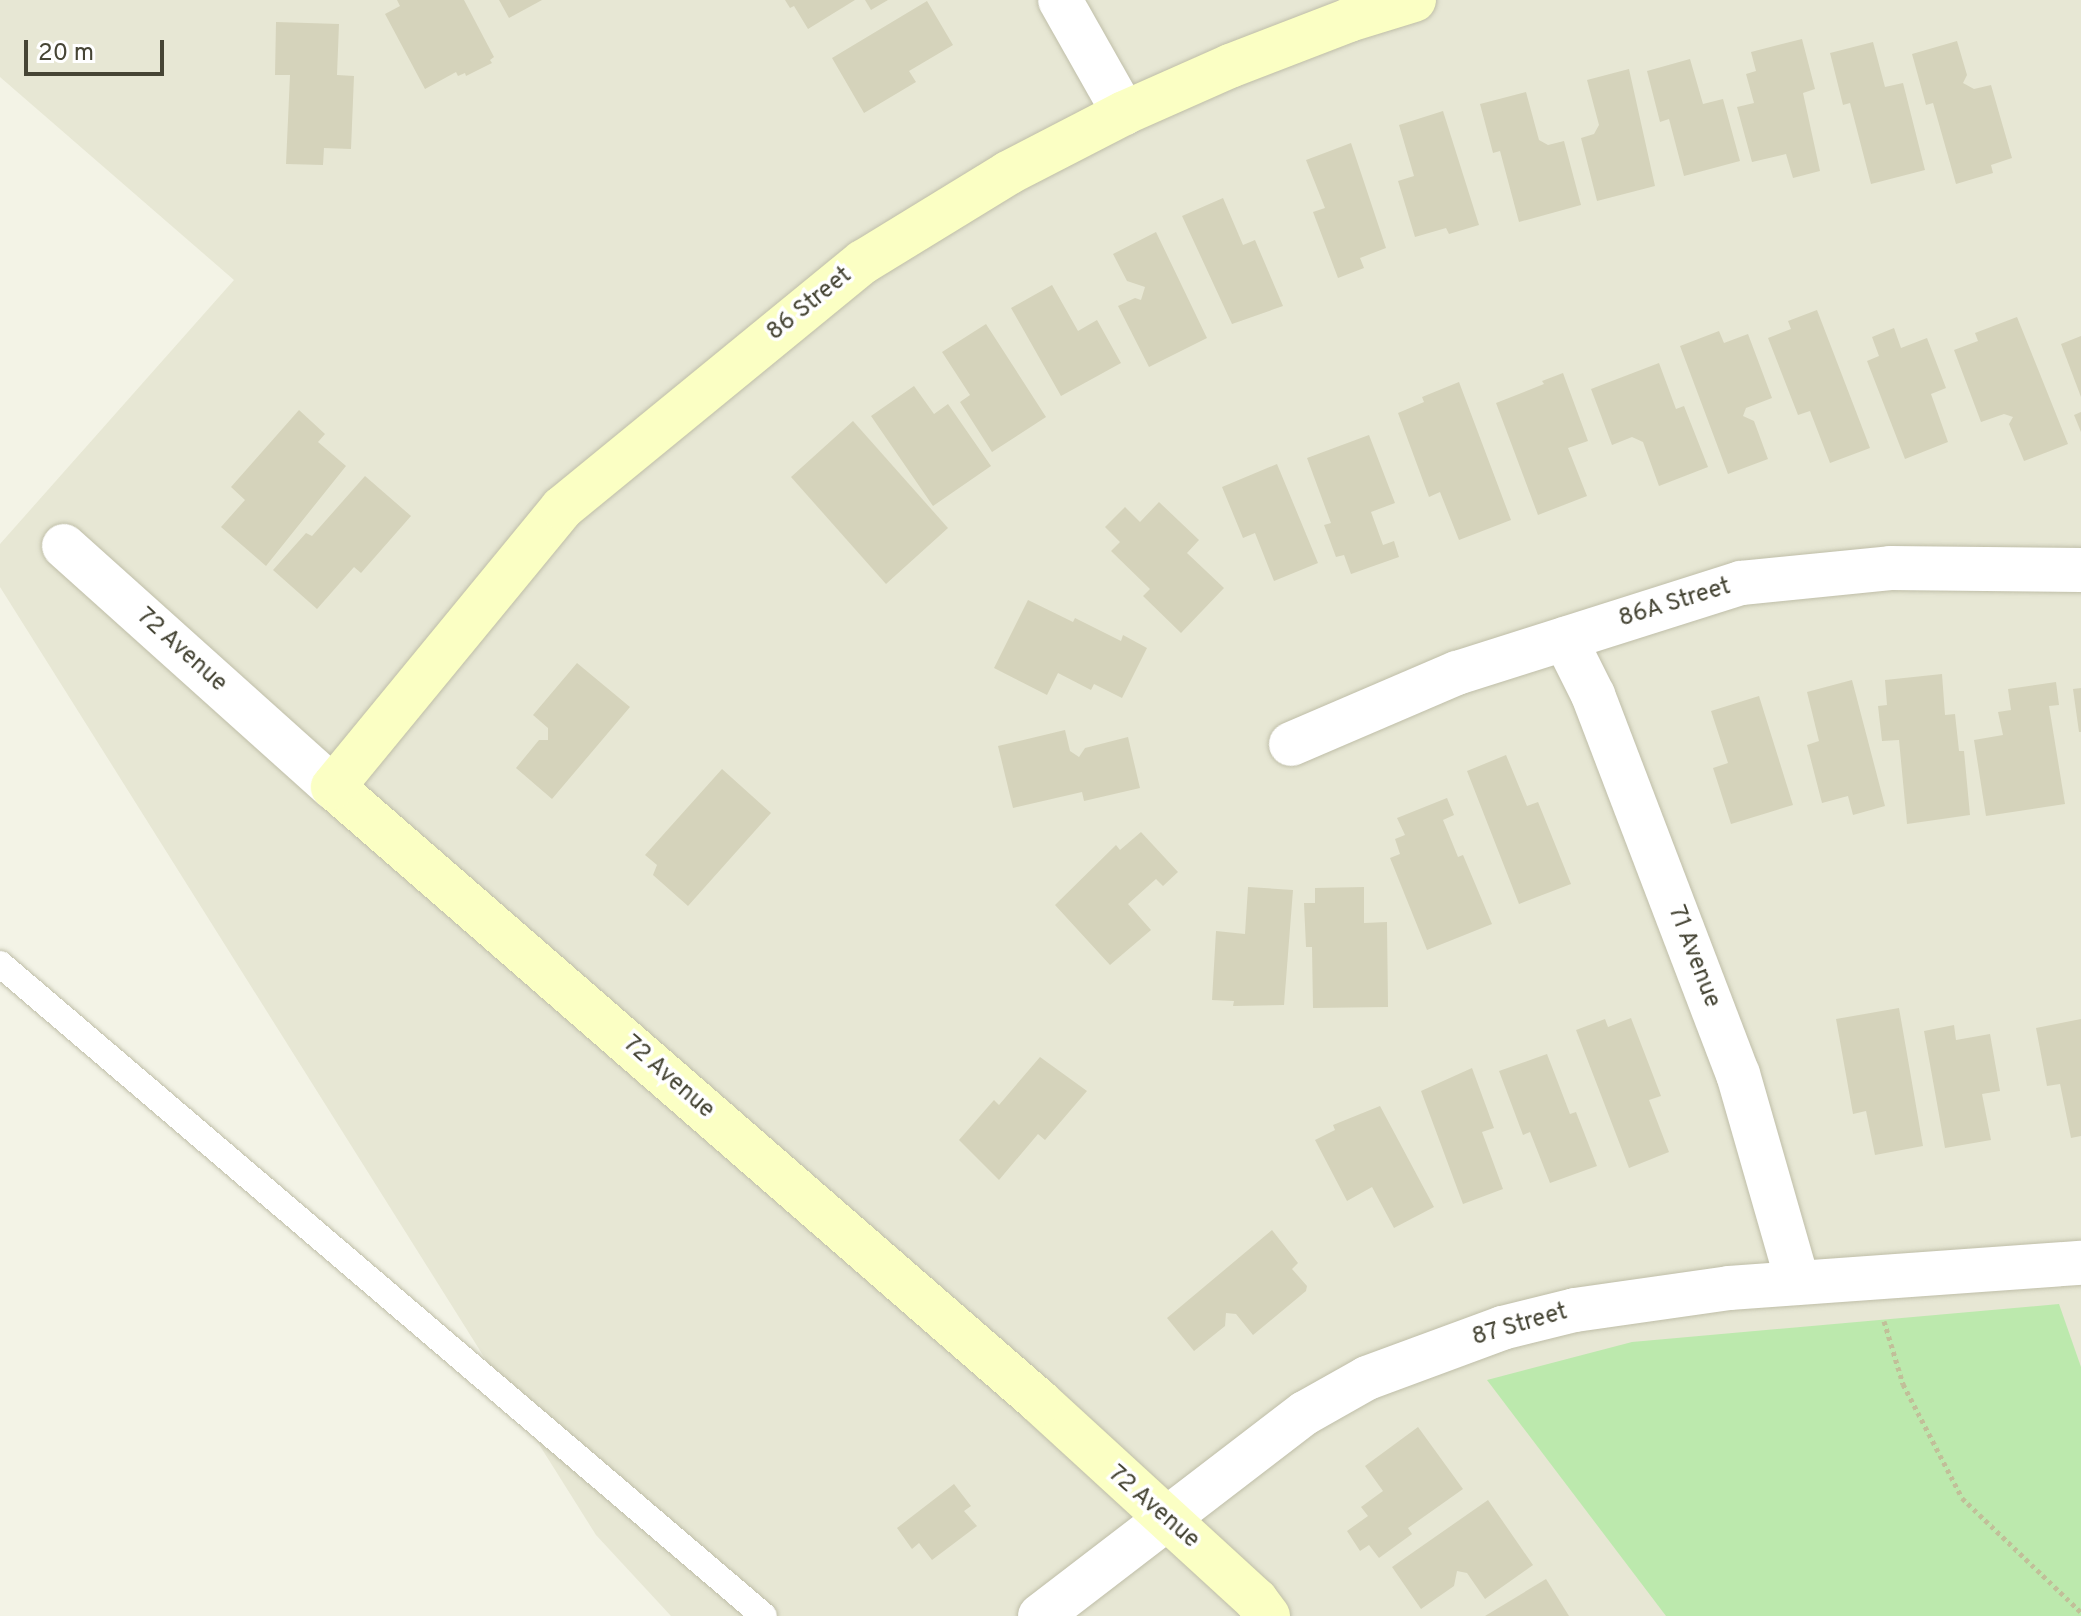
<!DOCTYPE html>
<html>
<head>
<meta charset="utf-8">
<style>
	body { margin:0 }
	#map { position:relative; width:2081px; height:1616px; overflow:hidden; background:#f3f3e6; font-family:Overpass,sans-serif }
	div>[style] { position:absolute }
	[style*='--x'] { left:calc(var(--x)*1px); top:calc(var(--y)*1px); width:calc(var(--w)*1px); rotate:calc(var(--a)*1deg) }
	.residential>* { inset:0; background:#e7e7d4 }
	.green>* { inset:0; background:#bce9ad }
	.building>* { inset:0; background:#d5d3bb }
	.path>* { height:5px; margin-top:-2.5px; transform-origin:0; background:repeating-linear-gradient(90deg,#c1bf99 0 4px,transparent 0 8px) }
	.roads { filter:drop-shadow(0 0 2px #bfbea8) drop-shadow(0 0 2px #bfbea8) }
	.lane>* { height:26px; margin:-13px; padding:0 13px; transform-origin:13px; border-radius:13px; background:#fff }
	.street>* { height:44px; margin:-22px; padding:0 22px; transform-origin:22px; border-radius:22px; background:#fff }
	.secondary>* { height:44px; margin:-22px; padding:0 22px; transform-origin:22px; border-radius:22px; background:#fbffc4 }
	span { translate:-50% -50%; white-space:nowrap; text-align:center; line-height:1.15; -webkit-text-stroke:7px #fff; paint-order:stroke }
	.street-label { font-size:24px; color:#464535 }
	.scale { position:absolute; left:24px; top:40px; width:140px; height:36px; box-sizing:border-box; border:4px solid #464535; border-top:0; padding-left:10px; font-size:24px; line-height:28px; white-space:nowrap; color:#464535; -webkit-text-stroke:6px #fff; paint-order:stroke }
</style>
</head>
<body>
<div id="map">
	<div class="residential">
		<i style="clip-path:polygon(0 0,2081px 0,2081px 1616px,671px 1616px,596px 1535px,0 587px,0 544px,234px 280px,0 77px)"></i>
	</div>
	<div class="green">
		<i style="clip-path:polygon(2059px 1304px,2081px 1367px,2081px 1616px,1666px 1616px,1487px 1380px,1632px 1342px)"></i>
	</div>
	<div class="building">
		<i style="clip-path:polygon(397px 0,464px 0,494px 57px,490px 60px,492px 63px,466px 76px,465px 73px,458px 76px,456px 72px,425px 89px,385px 14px,400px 6px)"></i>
		<i style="clip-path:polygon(499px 0,542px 0,509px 18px)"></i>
		<i style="clip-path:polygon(785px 0,855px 0,808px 29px,794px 6px,790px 8px)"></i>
		<i style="clip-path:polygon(865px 0,888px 0,871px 10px)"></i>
		<i style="clip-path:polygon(927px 1px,953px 45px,909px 71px,916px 82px,864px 113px,832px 58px)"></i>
		<i style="clip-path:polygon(276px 22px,339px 24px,337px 75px,354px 76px,351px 149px,324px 148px,323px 165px,286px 164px,290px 75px,275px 75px)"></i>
		<i style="clip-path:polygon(1802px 39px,1815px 89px,1803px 93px,1820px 171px,1793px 178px,1786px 154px,1752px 162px,1737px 107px,1754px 103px,1746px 74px,1756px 71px,1751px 52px)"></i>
		<i style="clip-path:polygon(1957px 41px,1967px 75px,1963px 83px,1974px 89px,1991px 85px,2012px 158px,1991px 165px,1993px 173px,1956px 184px,1933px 103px,1926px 105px,1912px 54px)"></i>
		<i style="clip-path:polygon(1873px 42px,1885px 87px,1903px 83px,1925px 170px,1871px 184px,1850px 103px,1843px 105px,1830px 53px)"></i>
		<i style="clip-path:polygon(1690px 59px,1703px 104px,1723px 99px,1740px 161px,1684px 176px,1669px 119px,1660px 122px,1647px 71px)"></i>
		<i style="clip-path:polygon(1629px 69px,1655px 186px,1597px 201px,1581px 138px,1594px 134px,1599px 125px,1587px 80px)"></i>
		<i style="clip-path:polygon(1526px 92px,1539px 140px,1548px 145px,1564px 141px,1581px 205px,1519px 222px,1500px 151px,1493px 153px,1480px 104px)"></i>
		<i style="clip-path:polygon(1443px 111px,1479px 225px,1449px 234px,1446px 228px,1415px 237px,1398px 181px,1414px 176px,1399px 125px)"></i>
		<i style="clip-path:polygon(1351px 143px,1386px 248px,1360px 258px,1364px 268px,1338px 278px,1313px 212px,1325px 208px,1306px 160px)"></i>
		<i style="clip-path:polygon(1223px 198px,1243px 245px,1255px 240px,1283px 306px,1232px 324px,1182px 216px)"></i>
		<i style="clip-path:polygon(1156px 232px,1207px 338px,1149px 367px,1118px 306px,1135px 298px,1141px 300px,1145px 287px,1127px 281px,1113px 254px)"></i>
		<i style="clip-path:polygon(1052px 285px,1078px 331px,1097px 320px,1121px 363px,1061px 396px,1011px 308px)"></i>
		<i style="clip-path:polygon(1817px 310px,1870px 448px,1830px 463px,1810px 411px,1798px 415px,1768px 338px,1791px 329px,1788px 321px)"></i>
		<i style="clip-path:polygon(2017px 317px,2068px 444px,2024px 461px,2009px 424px,2013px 417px,2004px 414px,1981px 422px,1954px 350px,1978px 341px,1975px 333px)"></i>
		<i style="clip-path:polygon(986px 324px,1046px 417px,992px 452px,960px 402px,970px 395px,942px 352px)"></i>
		<i style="clip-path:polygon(1894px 328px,1901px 348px,1927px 338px,1946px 388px,1931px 394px,1948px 442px,1905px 459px,1867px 361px,1879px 356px,1872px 337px)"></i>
		<i style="clip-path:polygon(1719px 331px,1724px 343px,1748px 334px,1772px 398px,1746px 408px,1743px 416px,1754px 421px,1768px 459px,1728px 474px,1680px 346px)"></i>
		<i style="clip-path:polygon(2081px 336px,2081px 397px,2061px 344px)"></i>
		<i style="clip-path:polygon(1659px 363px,1676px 409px,1684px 406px,1708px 467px,1659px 486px,1643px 442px,1632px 437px,1612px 445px,1591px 389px)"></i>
		<i style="clip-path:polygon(1563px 373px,1588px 441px,1568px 448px,1587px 496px,1538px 515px,1496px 403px,1544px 384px,1542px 381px)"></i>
		<i style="clip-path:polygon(1459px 382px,1511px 520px,1459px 540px,1440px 492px,1429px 497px,1398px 413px,1424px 402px,1422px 397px)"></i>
		<i style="clip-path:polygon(914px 386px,934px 414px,948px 404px,991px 466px,933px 506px,871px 416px)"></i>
		<i style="clip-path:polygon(299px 410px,325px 434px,318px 442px,346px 466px,266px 566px,221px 527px,245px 500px,231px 487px)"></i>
		<i style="clip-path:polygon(2081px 412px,2081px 432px,2074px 415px)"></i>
		<i style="clip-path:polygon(853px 421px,948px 528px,886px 584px,791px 477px)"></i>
		<i style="clip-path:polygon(1369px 435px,1395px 503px,1371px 512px,1383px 545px,1394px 541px,1399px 557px,1351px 574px,1344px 555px,1336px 557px,1324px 525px,1331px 523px,1307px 458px)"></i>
		<i style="clip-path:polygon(1277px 464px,1318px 563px,1274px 581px,1255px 533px,1243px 538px,1222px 487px)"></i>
		<i style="clip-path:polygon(365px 476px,411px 516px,361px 573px,354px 567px,317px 609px,273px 570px,306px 533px,312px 536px)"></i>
		<i style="clip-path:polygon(1159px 502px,1199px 540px,1187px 553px,1224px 588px,1181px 633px,1143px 596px,1150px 589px,1111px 551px,1120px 542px,1105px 527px,1125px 507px,1140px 522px)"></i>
		<i style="clip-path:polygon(1028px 600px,1073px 622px,1075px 618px,1121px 641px,1123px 635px,1147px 648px,1122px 698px,1094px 684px,1091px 690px,1058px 673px,1047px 695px,994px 668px)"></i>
		<i style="clip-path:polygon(577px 663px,630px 707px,552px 799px,516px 768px,539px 740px,548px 740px,548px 728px,533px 715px)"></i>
		<i style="clip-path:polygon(1942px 674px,1945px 715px,1955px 714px,1959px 751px,1964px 751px,1970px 815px,1907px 824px,1899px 740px,1882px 741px,1878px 706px,1887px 705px,1885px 680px)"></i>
		<i style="clip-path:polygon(1852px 680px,1885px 806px,1853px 815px,1848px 796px,1822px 803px,1807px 745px,1819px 741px,1807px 692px)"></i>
		<i style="clip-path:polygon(2056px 682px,2059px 705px,2049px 706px,2065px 804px,1986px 816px,1974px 740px,2003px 735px,1998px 712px,2011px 710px,2008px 689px)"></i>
		<i style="clip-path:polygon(2081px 688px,2081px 732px,2079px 732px,2073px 689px)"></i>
		<i style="clip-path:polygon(1759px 696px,1793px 805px,1731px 824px,1713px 768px,1728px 763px,1711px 711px)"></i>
		<i style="clip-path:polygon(1065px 730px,1070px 751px,1079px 757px,1085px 748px,1128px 737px,1140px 788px,1084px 801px,1082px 792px,1013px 808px,998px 746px)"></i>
		<i style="clip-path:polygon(1506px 755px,1527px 806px,1538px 802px,1571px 884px,1519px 904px,1467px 771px)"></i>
		<i style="clip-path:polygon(722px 769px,771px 813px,688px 906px,653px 875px,657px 865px,645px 855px)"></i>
		<i style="clip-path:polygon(1447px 798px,1454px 815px,1443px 820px,1458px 857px,1463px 855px,1492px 924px,1427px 950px,1390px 858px,1400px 854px,1395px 839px,1405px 835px,1397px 818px)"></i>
		<i style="clip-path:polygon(1141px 832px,1178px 872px,1163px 886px,1156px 879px,1128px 904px,1151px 930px,1110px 965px,1055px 905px,1116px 845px,1120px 850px)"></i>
		<i style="clip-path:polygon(1248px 887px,1293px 890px,1284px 1005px,1233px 1006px,1234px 1001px,1212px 1000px,1216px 931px,1245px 934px)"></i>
		<i style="clip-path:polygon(1364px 887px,1364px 923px,1387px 922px,1388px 1007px,1313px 1008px,1312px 947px,1306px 947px,1304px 903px,1315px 903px,1315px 888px)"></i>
		<i style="clip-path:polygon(1899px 1008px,1923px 1146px,1875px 1155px,1866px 1111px,1853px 1114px,1836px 1019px)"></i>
		<i style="clip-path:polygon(1631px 1018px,1661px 1096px,1649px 1100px,1669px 1152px,1629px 1168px,1576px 1030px,1605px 1019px,1608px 1027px)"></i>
		<i style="clip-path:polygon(2081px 1019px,2081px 1136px,2071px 1138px,2060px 1084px,2047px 1086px,2036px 1028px)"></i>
		<i style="clip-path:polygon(1954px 1025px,1956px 1040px,1990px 1034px,2000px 1091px,1982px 1094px,1991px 1140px,1945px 1148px,1924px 1031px)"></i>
		<i style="clip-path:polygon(1547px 1054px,1570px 1114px,1576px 1112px,1597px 1166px,1550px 1183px,1530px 1132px,1523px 1135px,1499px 1071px)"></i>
		<i style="clip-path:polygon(1040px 1057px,1087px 1091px,1045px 1140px,1038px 1134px,999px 1180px,959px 1140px,994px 1100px,999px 1105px)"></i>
		<i style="clip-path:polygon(1472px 1068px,1494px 1128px,1482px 1132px,1503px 1189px,1463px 1204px,1421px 1091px)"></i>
		<i style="clip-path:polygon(1380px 1106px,1434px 1207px,1394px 1228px,1372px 1187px,1347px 1201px,1315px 1140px,1335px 1130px,1333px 1125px)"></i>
		<i style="clip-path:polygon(1272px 1230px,1298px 1263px,1292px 1269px,1307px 1286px,1306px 1291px,1253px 1335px,1236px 1314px,1226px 1313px,1225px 1326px,1194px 1351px,1167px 1318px)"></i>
		<i style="clip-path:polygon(1418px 1427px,1463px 1489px,1408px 1528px,1412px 1534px,1379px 1558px,1369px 1545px,1360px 1551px,1347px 1531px,1368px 1516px,1361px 1507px,1383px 1491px,1365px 1466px)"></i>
		<i style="clip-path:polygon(954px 1484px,971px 1506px,964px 1511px,977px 1526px,932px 1560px,919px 1543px,912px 1549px,897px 1528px)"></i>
		<i style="clip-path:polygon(1488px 1500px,1533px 1565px,1485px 1599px,1467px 1573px,1457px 1571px,1454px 1586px,1421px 1609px,1392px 1567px)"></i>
		<i style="clip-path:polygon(1546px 1579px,1569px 1616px,1485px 1616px)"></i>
	</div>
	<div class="path">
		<i style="--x:1884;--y:1321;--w:66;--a:73.2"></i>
		<i style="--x:1903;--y:1384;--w:128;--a:62.6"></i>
		<i style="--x:1962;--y:1498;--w:165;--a:43.8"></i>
	</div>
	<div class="roads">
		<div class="lane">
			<i style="--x:0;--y:964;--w:1004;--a:40.48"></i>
		</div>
		<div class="street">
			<i style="--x:1060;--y:0;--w:130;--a:60.5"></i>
			<i style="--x:64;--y:546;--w:361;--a:41.9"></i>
			<i style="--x:1565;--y:639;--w:63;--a:63.4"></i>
			<i style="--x:1593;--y:695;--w:406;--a:69.1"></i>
			<i style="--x:1738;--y:1074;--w:217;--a:74"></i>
			<i style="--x:1291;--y:744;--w:181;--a:-23.2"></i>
			<i style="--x:1457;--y:673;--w:298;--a:-17.6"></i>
			<i style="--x:1741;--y:583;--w:150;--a:-5.7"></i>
			<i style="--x:1890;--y:568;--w:191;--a:0.6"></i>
			<i style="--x:1040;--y:1616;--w:334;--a:-37.5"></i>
			<i style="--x:1305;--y:1413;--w:71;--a:-29.4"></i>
			<i style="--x:1367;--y:1378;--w:144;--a:-20.3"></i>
			<i style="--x:1502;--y:1328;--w:75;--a:-13.9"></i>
			<i style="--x:1575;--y:1310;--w:156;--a:-8.1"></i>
			<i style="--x:1729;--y:1288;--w:353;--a:-4.1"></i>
		</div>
		<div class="secondary">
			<i style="--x:1268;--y:1616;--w:20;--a:-127"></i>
			<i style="--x:1256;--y:1600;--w:293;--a:-137.5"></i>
			<i style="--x:1040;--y:1402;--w:937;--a:-138.98"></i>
			<i style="--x:333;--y:787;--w:361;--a:-50.6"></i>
			<i style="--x:562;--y:508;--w:389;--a:-39.3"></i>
			<i style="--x:863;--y:262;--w:170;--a:-31.5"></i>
			<i style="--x:1008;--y:173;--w:131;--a:-27.3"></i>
			<i style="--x:1124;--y:113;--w:116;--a:-23.9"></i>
			<i style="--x:1230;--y:66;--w:128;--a:-21.1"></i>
			<i style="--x:1349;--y:20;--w:68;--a:-17.1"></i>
		</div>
	</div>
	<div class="street-label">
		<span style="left:810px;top:305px;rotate:-39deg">86 Street</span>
		<span style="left:1675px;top:604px;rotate:-17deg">86A Street</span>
		<span style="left:181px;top:651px;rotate:42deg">72 Avenue</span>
		<span style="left:1693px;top:957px;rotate:69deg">71 Avenue</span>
		<span style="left:668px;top:1078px;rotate:41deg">72 Avenue</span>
		<span style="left:1520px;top:1326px;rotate:-16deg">87 Street</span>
		<span style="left:1153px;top:1508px;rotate:41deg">72 Avenue</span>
	</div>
	<div class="scale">20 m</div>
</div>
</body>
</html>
